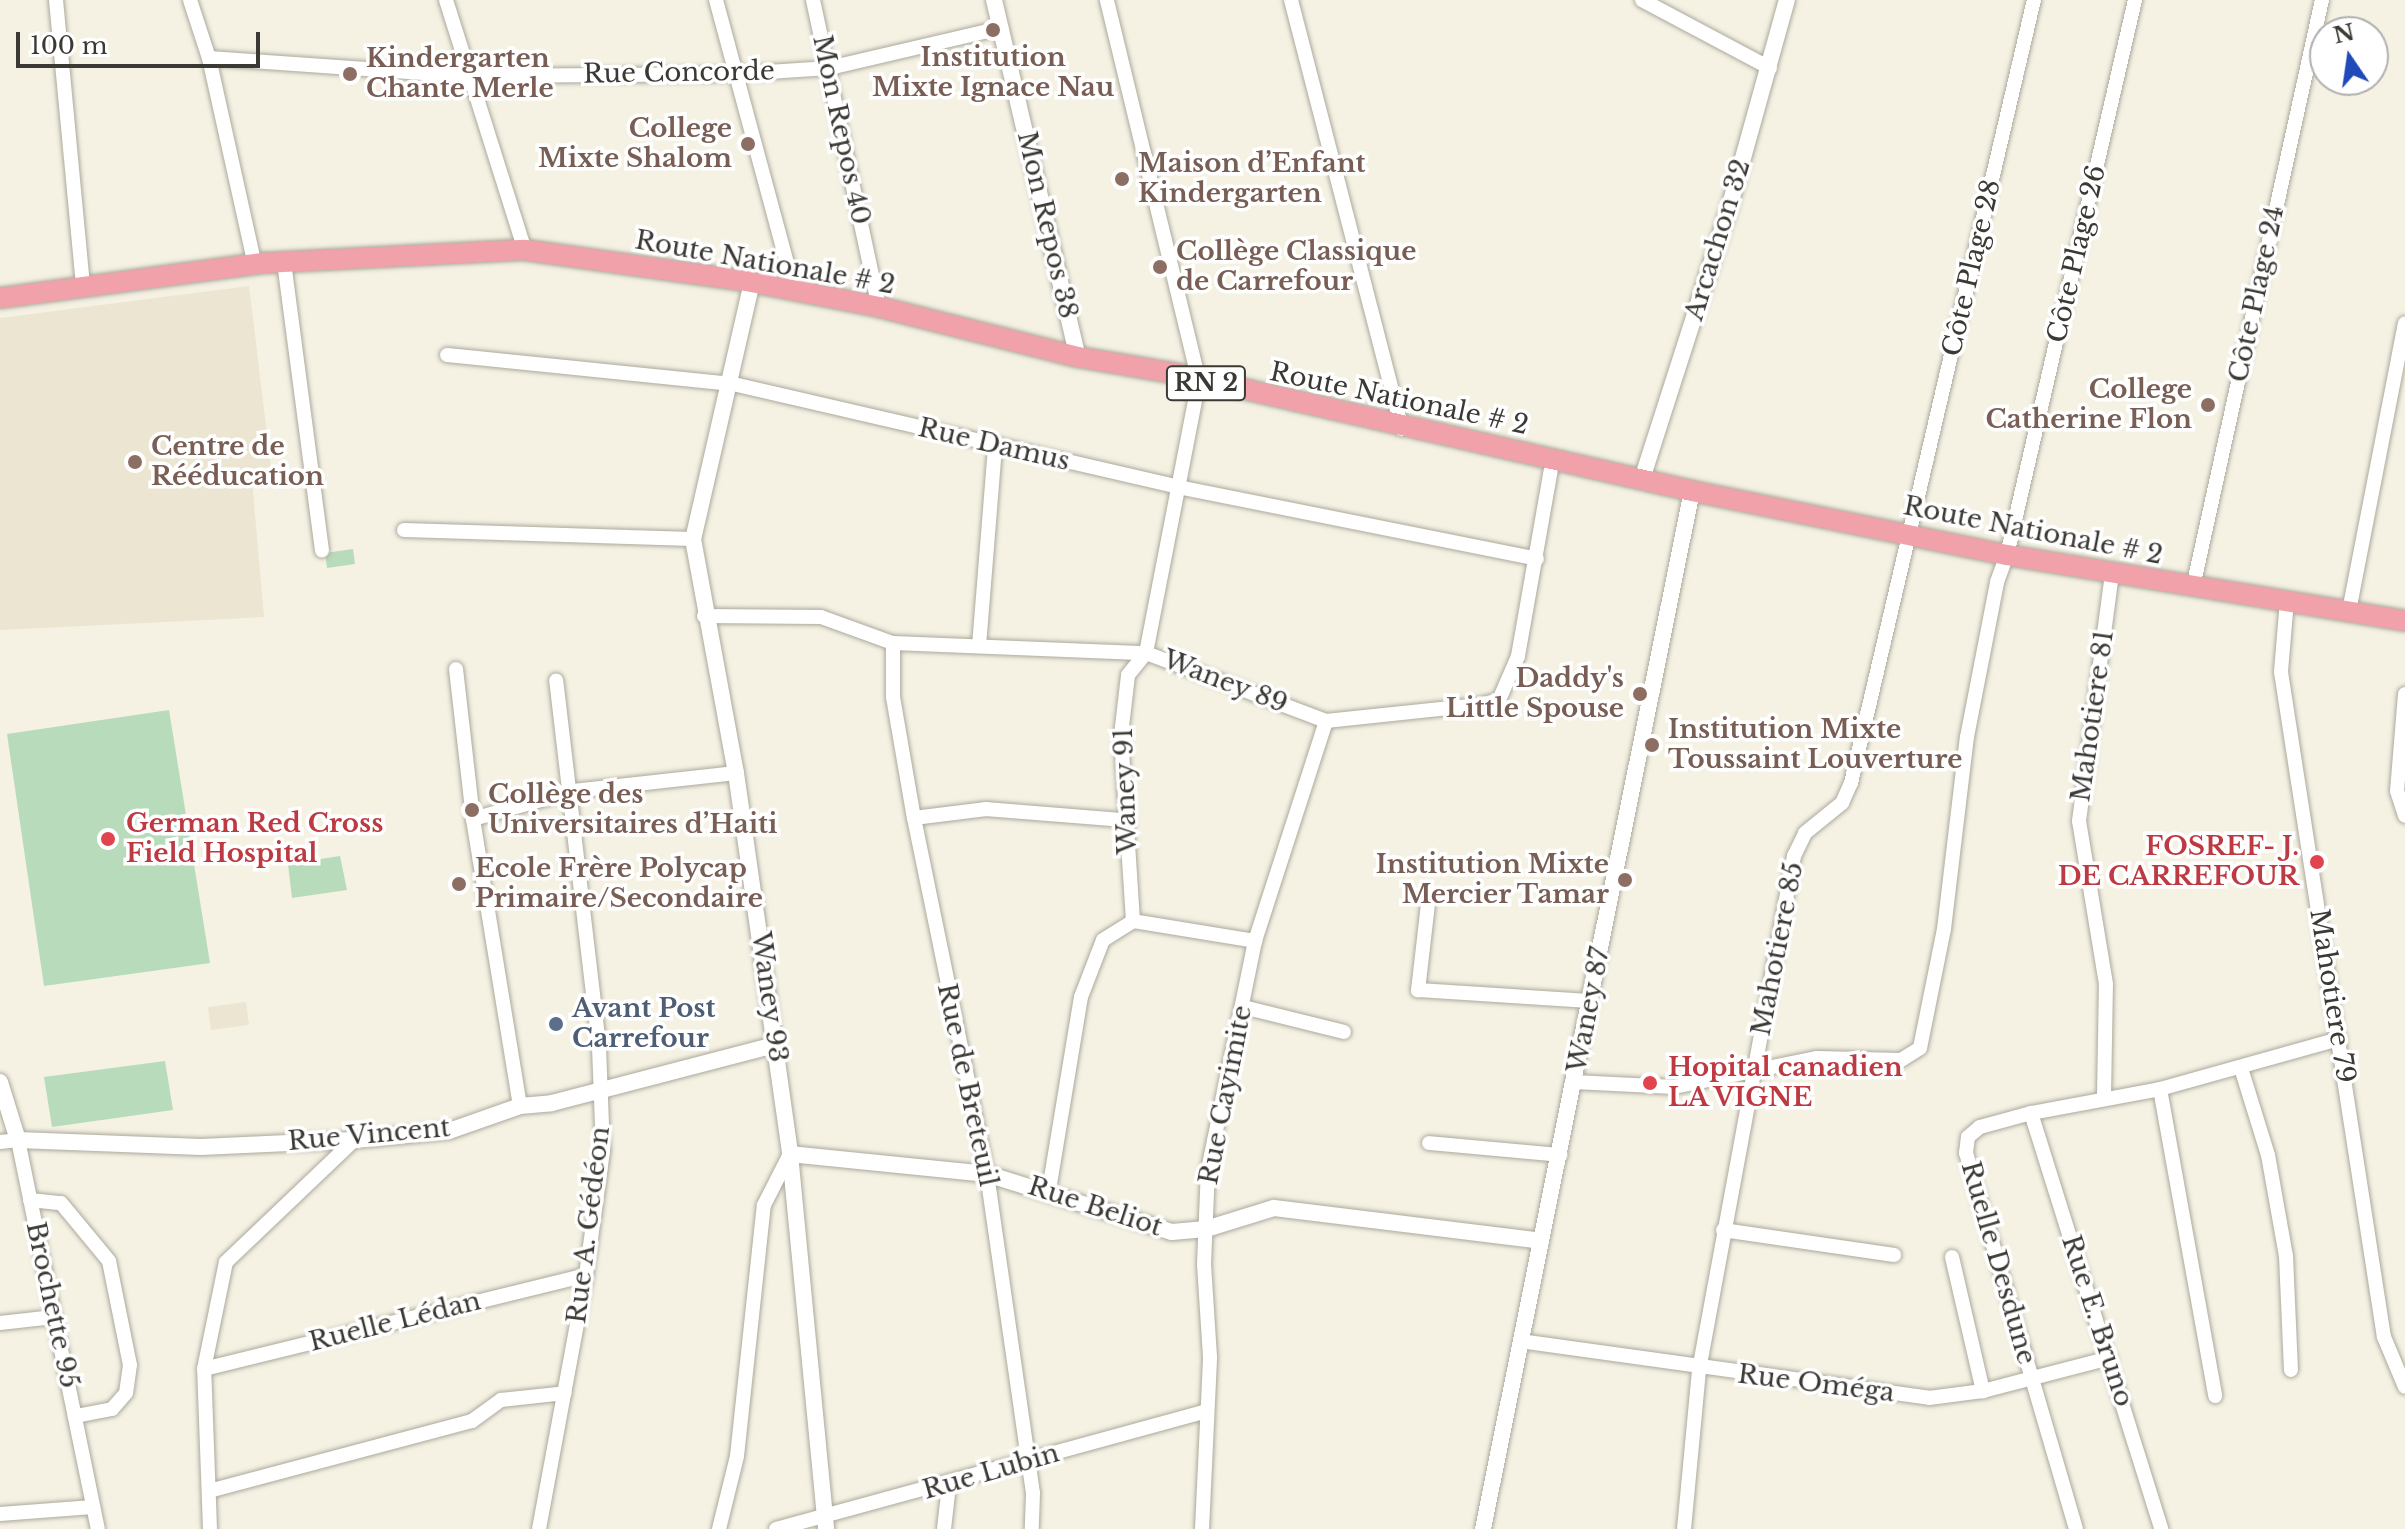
<!DOCTYPE html>
<html>
<head>
<meta charset="utf-8">
<style>
	body { margin:0 }
	#map { position:relative; width:2405px; height:1529px; overflow:hidden; background:#f5f2e4; font-family:"Libre Baskerville",serif }
	div>[style] { position:absolute }
	[style*='--x'] { left:calc(var(--x)*1px); top:calc(var(--y)*1px); width:calc(var(--w)*1px); rotate:calc(var(--a)*1deg) }
	.built>* { inset:0; background:#ebe5d1 }
	.green>* { inset:0; background:#b8dbbb }
	.roads { filter:drop-shadow(0 0 2px #aca99c) drop-shadow(0 0 2px #aca99c) }
	.minor>* { height:14px; margin:-7px; padding:0 7px; transform-origin:7px; border-radius:7px; background:#fff }
	.tertiary>* { height:16px; margin:-8px; padding:0 8px; transform-origin:8px; border-radius:8px; background:#fff }
	.primary>* { height:20px; margin:-10px; padding:0 10px; transform-origin:10px; border-radius:10px; background:#f0a1aa }
	.dots>* { width:22px; height:22px; translate:-50% -50%; box-sizing:border-box; border:4px solid #fff; border-radius:50% }
	span { translate:-50% -50%; white-space:nowrap; text-align:center; line-height:1.15; -webkit-text-stroke:7px #fff; paint-order:stroke }
	.shield-label span { padding:2px 6px; background:#fff; border:2px solid; border-radius:6px; -webkit-text-stroke-width:0 }
	.shield-label { font-size:24px; color:#3a3934; font-weight:700 }
	.education-label { font-size:26px; color:#785e54; font-weight:700 }
	.left { translate:0 -50%; text-align:left }
	.right { translate:-100% -50%; text-align:right }
	.street-label { font-size:26px; color:#3a3934 }
	.health-label { font-size:26px; color:#be3a42; font-weight:700 }
	.service-label { font-size:26px; color:#4e5e75; font-weight:700 }
	.north { position:absolute; left:2309px; top:16px; width:80px; height:80px; box-sizing:border-box; background:#fff; border:2px solid #b0b0ae; border-radius:50%; rotate:347deg; font-size:22px; font-weight:700; line-height:32px; text-align:center; color:#3a3934 }
	.north::after { content:''; display:block; margin:auto; width:28px; height:36px; background:#204ab8; clip-path:polygon(50% 0,100% 100%,50% 72%,0 100%) }
	.scale { position:absolute; left:16px; top:32px; width:244px; height:36px; box-sizing:border-box; border:4px solid #3a3934; border-top:0; padding-left:10px; font-size:24px; line-height:28px; white-space:nowrap; color:#3a3934; -webkit-text-stroke:6px #fff; paint-order:stroke }
</style>
</head>
<body>
<div id="map">
	<div class="built">
		<i style="clip-path:polygon(249px 286px,271px 467px,251px 469px,264px 617px,0 630px,0 318px)"></i>
		<i style="clip-path:polygon(246px 1002px,249px 1025px,211px 1030px,208px 1007px)"></i>
	</div>
	<div class="green">
		<i style="clip-path:polygon(353px 549px,355px 564px,327px 568px,325px 553px)"></i>
		<i style="clip-path:polygon(169px 710px,210px 963px,44px 986px,7px 734px)"></i>
		<i style="clip-path:polygon(340px 856px,347px 890px,292px 898px,288px 864px)"></i>
		<i style="clip-path:polygon(165px 1061px,173px 1110px,52px 1127px,44px 1077px)"></i>
	</div>
	<div class="roads">
		<div class="minor">
			<i style="--x:56;--y:0;--w:289;--a:84.6"></i>
			<i style="--x:190;--y:0;--w:61;--a:71.9"></i>
			<i style="--x:209;--y:58;--w:212;--a:77.5"></i>
			<i style="--x:446;--y:0;--w:262;--a:72.5"></i>
			<i style="--x:716;--y:0;--w:302;--a:74.9"></i>
			<i style="--x:813;--y:0;--w:314;--a:77.9"></i>
			<i style="--x:1291;--y:0;--w:443;--a:75.5"></i>
			<i style="--x:1642;--y:0;--w:145;--a:28"></i>
			<i style="--x:209;--y:58;--w:261;--a:4"></i>
			<i style="--x:469;--y:76;--w:269;--a:-0.4"></i>
			<i style="--x:738;--y:74;--w:91;--a:-3.8"></i>
			<i style="--x:829;--y:68;--w:177;--a:-13.1"></i>
			<i style="--x:284;--y:262;--w:291;--a:82.5"></i>
			<i style="--x:447;--y:355;--w:287;--a:5.8"></i>
			<i style="--x:733;--y:384;--w:457;--a:13"></i>
			<i style="--x:1178;--y:487;--w:366;--a:11.3"></i>
			<i style="--x:404;--y:530;--w:289;--a:1.8"></i>
			<i style="--x:2193;--y:587;--w:601;--a:-77.61"></i>
			<i style="--x:2287;--y:600;--w:72;--a:94.8"></i>
			<i style="--x:2281;--y:672;--w:673;--a:81.2"></i>
			<i style="--x:2384;--y:1337;--w:54;--a:67.2"></i>
			<i style="--x:2349;--y:611;--w:293;--a:-79"></i>
			<i style="--x:704;--y:616;--w:117;--a:0.5"></i>
			<i style="--x:821;--y:617;--w:77;--a:19.9"></i>
			<i style="--x:893;--y:643;--w:253;--a:2.3"></i>
			<i style="--x:1146;--y:653;--w:192;--a:20.7"></i>
			<i style="--x:1326;--y:721;--w:154;--a:-6"></i>
			<i style="--x:1479;--y:705;--w:21;--a:-14"></i>
			<i style="--x:1499;--y:700;--w:48;--a:-66.6"></i>
			<i style="--x:1518;--y:656;--w:201;--a:-80"></i>
			<i style="--x:893;--y:643;--w:54;--a:90"></i>
			<i style="--x:893;--y:697;--w:123;--a:80.2"></i>
			<i style="--x:914;--y:818;--w:363;--a:78.4"></i>
			<i style="--x:987;--y:1174;--w:322;--a:81.8"></i>
			<i style="--x:1033;--y:1493;--w:36;--a:92"></i>
			<i style="--x:979;--y:646;--w:201;--a:-85.4"></i>
			<i style="--x:456;--y:669;--w:151;--a:83.5"></i>
			<i style="--x:473;--y:819;--w:291;--a:80.7"></i>
			<i style="--x:2405;--y:694;--w:97;--a:94.7"></i>
			<i style="--x:2397;--y:791;--w:26;--a:72"></i>
			<i style="--x:914;--y:818;--w:73;--a:-7.1"></i>
			<i style="--x:986;--y:809;--w:138;--a:4.6"></i>
			<i style="--x:473;--y:819;--w:104;--a:-15.6"></i>
			<i style="--x:573;--y:791;--w:164;--a:-6.3"></i>
			<i style="--x:1428;--y:904;--w:87;--a:96.6"></i>
			<i style="--x:1418;--y:990;--w:172;--a:3.7"></i>
			<i style="--x:1133;--y:921;--w:124;--a:9.3"></i>
			<i style="--x:1243;--y:1007;--w:104;--a:13.9"></i>
			<i style="--x:2241;--y:1068;--w:91;--a:72.8"></i>
			<i style="--x:2268;--y:1155;--w:103;--a:79.9"></i>
			<i style="--x:2286;--y:1256;--w:114;--a:87.5"></i>
			<i style="--x:1574;--y:1082;--w:100;--a:2.9"></i>
			<i style="--x:1674;--y:1087;--w:146;--a:-11.5"></i>
			<i style="--x:1817;--y:1058;--w:84;--a:1.4"></i>
			<i style="--x:1901;--y:1060;--w:22;--a:-32"></i>
			<i style="--x:1920;--y:1048;--w:121;--a:-78.6"></i>
			<i style="--x:1944;--y:929;--w:193;--a:-83.2"></i>
			<i style="--x:1967;--y:737;--w:158;--a:-79"></i>
			<i style="--x:1997;--y:582;--w:29;--a:-70"></i>
			<i style="--x:2007;--y:555;--w:570;--a:-77.01"></i>
			<i style="--x:2160;--y:1089;--w:312;--a:79.8"></i>
			<i style="--x:2104;--y:1096;--w:112;--a:-89"></i>
			<i style="--x:2106;--y:984;--w:165;--a:-99.4"></i>
			<i style="--x:2079;--y:821;--w:249;--a:-82.4"></i>
			<i style="--x:2031;--y:1113;--w:436;--a:72.6"></i>
			<i style="--x:0;--y:1142;--w:18;--a:-6"></i>
			<i style="--x:18;--y:1140;--w:397;--a:78.4"></i>
			<i style="--x:1429;--y:1143;--w:132;--a:5.2"></i>
			<i style="--x:1049;--y:1190;--w:196;--a:-80.6"></i>
			<i style="--x:1081;--y:997;--w:61;--a:-68.9"></i>
			<i style="--x:1103;--y:940;--w:36;--a:-32"></i>
			<i style="--x:1133;--y:921;--w:186;--a:-93.7"></i>
			<i style="--x:1121;--y:735;--w:60;--a:-83.3"></i>
			<i style="--x:1128;--y:675;--w:28;--a:-51"></i>
			<i style="--x:1146;--y:653;--w:277;--a:-79"></i>
			<i style="--x:1199;--y:381;--w:392;--a:-103.6"></i>
			<i style="--x:30;--y:1200;--w:31;--a:6"></i>
			<i style="--x:61;--y:1203;--w:75;--a:50.4"></i>
			<i style="--x:109;--y:1261;--w:106;--a:78.6"></i>
			<i style="--x:130;--y:1365;--w:28;--a:98"></i>
			<i style="--x:126;--y:1393;--w:21;--a:131"></i>
			<i style="--x:112;--y:1409;--w:38;--a:169"></i>
			<i style="--x:1723;--y:1230;--w:173;--a:8.3"></i>
			<i style="--x:1952;--y:1257;--w:138;--a:77"></i>
			<i style="--x:0;--y:1323;--w:54;--a:-6.3"></i>
			<i style="--x:1520;--y:1341;--w:413;--a:7.9"></i>
			<i style="--x:1929;--y:1398;--w:54;--a:-7.4"></i>
			<i style="--x:1983;--y:1391;--w:131;--a:-14.6"></i>
			<i style="--x:204;--y:1369;--w:393;--a:-13.8"></i>
			<i style="--x:209;--y:1491;--w:272;--a:-14.9"></i>
			<i style="--x:472;--y:1421;--w:36;--a:-36"></i>
			<i style="--x:501;--y:1400;--w:64;--a:-6.2"></i>
			<i style="--x:0;--y:1514;--w:93;--a:-4.3"></i>
			<i style="--x:210;--y:1529;--w:160;--a:-92.1"></i>
			<i style="--x:204;--y:1369;--w:109;--a:-78.4"></i>
			<i style="--x:226;--y:1262;--w:177;--a:-43.6"></i>
			<i style="--x:539;--y:1529;--w:258;--a:-79.5"></i>
			<i style="--x:586;--y:1275;--w:125;--a:-82.2"></i>
			<i style="--x:603;--y:1151;--w:106;--a:-92.2"></i>
			<i style="--x:599;--y:1045;--w:367;--a:-96.7"></i>
			<i style="--x:719;--y:1529;--w:75;--a:-76.1"></i>
			<i style="--x:737;--y:1456;--w:252;--a:-83.9"></i>
			<i style="--x:764;--y:1205;--w:57;--a:-63"></i>
			<i style="--x:776;--y:1529;--w:445;--a:-15.3"></i>
			<i style="--x:944;--y:1529;--w:44;--a:-83.5"></i>
			<i style="--x:1202;--y:1529;--w:172;--a:-87.3"></i>
			<i style="--x:1210;--y:1357;--w:93;--a:-93.7"></i>
			<i style="--x:1204;--y:1264;--w:94;--a:-87.6"></i>
			<i style="--x:1208;--y:1170;--w:234;--a:-78.4"></i>
			<i style="--x:1255;--y:941;--w:231;--a:-72.1"></i>
			<i style="--x:1684;--y:1529;--w:160;--a:-84.6"></i>
			<i style="--x:1699;--y:1370;--w:523;--a:-79.53"></i>
			<i style="--x:1794;--y:856;--w:25;--a:-64"></i>
			<i style="--x:1805;--y:833;--w:48;--a:-39"></i>
			<i style="--x:1842;--y:803;--w:22;--a:-66"></i>
			<i style="--x:1851;--y:783;--w:804;--a:-76.85"></i>
			<i style="--x:2076;--y:1529;--w:392;--a:-106.3"></i>
			<i style="--x:1966;--y:1153;--w:16;--a:-83"></i>
			<i style="--x:1968;--y:1137;--w:16;--a:-40"></i>
			<i style="--x:1980;--y:1127;--w:53;--a:-15.4"></i>
			<i style="--x:2031;--y:1113;--w:131;--a:-10.5"></i>
			<i style="--x:2160;--y:1089;--w:186;--a:-15.6"></i>
		</div>
		<div class="tertiary">
			<i style="--x:994;--y:0;--w:367;--a:76.8"></i>
			<i style="--x:752;--y:282;--w:264;--a:102.9"></i>
			<i style="--x:693;--y:539;--w:238;--a:79.6"></i>
			<i style="--x:736;--y:773;--w:385;--a:81.9"></i>
			<i style="--x:790;--y:1154;--w:377;--a:84.5"></i>
			<i style="--x:1642;--y:479;--w:288;--a:-72.2"></i>
			<i style="--x:1730;--y:205;--w:213;--a:-74.5"></i>
			<i style="--x:0;--y:1082;--w:61;--a:72.8"></i>
			<i style="--x:18;--y:1140;--w:183;--a:2.2"></i>
			<i style="--x:201;--y:1147;--w:153;--a:-2.6"></i>
			<i style="--x:354;--y:1140;--w:95;--a:-5.4"></i>
			<i style="--x:449;--y:1131;--w:75;--a:-19.4"></i>
			<i style="--x:520;--y:1106;--w:32;--a:-5"></i>
			<i style="--x:552;--y:1103;--w:230;--a:-14.6"></i>
			<i style="--x:790;--y:1154;--w:198;--a:5.8"></i>
			<i style="--x:987;--y:1174;--w:194;--a:17.4"></i>
			<i style="--x:1172;--y:1232;--w:34;--a:-5"></i>
			<i style="--x:1206;--y:1229;--w:71;--a:-17.2"></i>
			<i style="--x:1274;--y:1208;--w:269;--a:7"></i>
			<i style="--x:1483;--y:1529;--w:1059;--a:-78.62"></i>
		</div>
		<div class="primary">
			<i style="--x:0;--y:298;--w:266;--a:-7.6"></i>
			<i style="--x:264;--y:263;--w:261;--a:-2.9"></i>
			<i style="--x:525;--y:250;--w:229;--a:8"></i>
			<i style="--x:752;--y:282;--w:129;--a:11.1"></i>
			<i style="--x:879;--y:307;--w:205;--a:14.1"></i>
			<i style="--x:1078;--y:357;--w:101;--a:9.6"></i>
			<i style="--x:1178;--y:374;--w:527;--a:12.82"></i>
			<i style="--x:1692;--y:491;--w:321;--a:11.5"></i>
			<i style="--x:2007;--y:555;--w:403;--a:9.4"></i>
		</div>
	</div>
	<div class="dots">
		<i style="left:993px;top:30px;background:#8d6e63"></i>
		<i style="left:350px;top:74px;background:#8d6e63"></i>
		<i style="left:748px;top:144px;background:#8d6e63"></i>
		<i style="left:1122px;top:179px;background:#8d6e63"></i>
		<i style="left:1160px;top:267px;background:#8d6e63"></i>
		<i style="left:2208px;top:405px;background:#8d6e63"></i>
		<i style="left:135px;top:462px;background:#8d6e63"></i>
		<i style="left:1640px;top:694px;background:#8d6e63"></i>
		<i style="left:1652px;top:745px;background:#8d6e63"></i>
		<i style="left:472px;top:810px;background:#8d6e63"></i>
		<i style="left:108px;top:839px;background:#e0444e"></i>
		<i style="left:2317px;top:862px;background:#e0444e"></i>
		<i style="left:1625px;top:880px;background:#8d6e63"></i>
		<i style="left:459px;top:884px;background:#8d6e63"></i>
		<i style="left:556px;top:1024px;background:#5c6f8a"></i>
		<i style="left:1650px;top:1083px;background:#e0444e"></i>
	</div>
	<div class="shield-label">
		<span style="left:1206px;top:383px">RN 2</span>
	</div>
	<div class="education-label">
		<span style="left:993px;top:73px">Institution<br>Mixte Ignace Nau</span>
		<span class="left" style="left:366px;top:74px">Kindergarten<br>Chante Merle</span>
		<span class="right" style="left:732px;top:144px">College<br>Mixte Shalom</span>
		<span class="left" style="left:1138px;top:179px">Maison d’Enfant<br>Kindergarten</span>
		<span class="left" style="left:1176px;top:267px">Collège Classique<br>de Carrefour</span>
		<span class="right" style="left:2192px;top:405px">College<br>Catherine Flon</span>
		<span class="left" style="left:151px;top:462px">Centre de<br>Rééducation</span>
		<span class="right" style="left:1624px;top:694px">Daddy's<br>Little Spouse</span>
		<span class="left" style="left:1668px;top:745px">Institution Mixte<br>Toussaint Louverture</span>
		<span class="left" style="left:488px;top:810px">Collège des<br>Universitaires d’Haiti</span>
		<span class="right" style="left:1609px;top:880px">Institution Mixte<br>Mercier Tamar</span>
		<span class="left" style="left:475px;top:884px">Ecole Frère Polycap<br>Primaire/Secondaire</span>
	</div>
	<div class="street-label">
		<span style="left:679px;top:73px;rotate:-1deg">Rue Concorde</span>
		<span style="left:841px;top:130px;rotate:78deg">Mon Repos 40</span>
		<span style="left:1047px;top:225px;rotate:77deg">Mon Repos 38</span>
		<span style="left:1718px;top:240px;rotate:-73deg">Arcachon 32</span>
		<span style="left:2077px;top:254px;rotate:-77deg">Côte Plage 26</span>
		<span style="left:765px;top:263px;rotate:10deg">Route Nationale # 2</span>
		<span style="left:1972px;top:268px;rotate:-77deg">Côte Plage 28</span>
		<span style="left:2257px;top:294px;rotate:-78deg">Côte Plage 24</span>
		<span style="left:1399px;top:399px;rotate:12deg">Route Nationale # 2</span>
		<span style="left:994px;top:445px;rotate:13deg">Rue Damus</span>
		<span style="left:2033px;top:531px;rotate:11deg">Route Nationale # 2</span>
		<span style="left:1225px;top:682px;rotate:21deg">Waney 89</span>
		<span style="left:2093px;top:716px;rotate:-82deg">Mahotiere 81</span>
		<span style="left:1126px;top:791px;rotate:-92deg">Waney 91</span>
		<span style="left:1778px;top:949px;rotate:-79deg">Mahotiere 85</span>
		<span style="left:2332px;top:996px;rotate:81deg">Mahotiere 79</span>
		<span style="left:769px;top:997px;rotate:82deg">Waney 93</span>
		<span style="left:1589px;top:1010px;rotate:-79deg">Waney 87</span>
		<span style="left:967px;top:1085px;rotate:78deg">Rue de Breteuil</span>
		<span style="left:1226px;top:1095px;rotate:-79deg">Rue Cayimite</span>
		<span style="left:369px;top:1135px;rotate:-5deg">Rue Vincent</span>
		<span style="left:1095px;top:1207px;rotate:18deg">Rue Beliot</span>
		<span style="left:589px;top:1225px;rotate:-83deg">Rue A. Gédéon</span>
		<span style="left:1998px;top:1263px;rotate:74deg">Ruelle Desdune</span>
		<span style="left:52px;top:1305px;rotate:78deg">Brochette 95</span>
		<span style="left:2097px;top:1321px;rotate:72deg">Rue E. Bruno</span>
		<span style="left:395px;top:1322px;rotate:-14deg">Ruelle Lédan</span>
		<span style="left:1816px;top:1384px;rotate:7deg">Rue Oméga</span>
		<span style="left:991px;top:1472px;rotate:-16deg">Rue Lubin</span>
	</div>
	<div class="health-label">
		<span class="left" style="left:126px;top:839px">German Red Cross<br>Field Hospital</span>
		<span class="right" style="left:2299px;top:862px">FOSREF- J.<br>DE CARREFOUR</span>
		<span class="left" style="left:1668px;top:1083px">Hopital canadien<br>LA VIGNE</span>
	</div>
	<div class="service-label">
		<span class="left" style="left:572px;top:1024px">Avant Post<br>Carrefour</span>
	</div>
	<div class="north">N</div>
	<div class="scale">100 m</div>
</div>
</body>
</html>
